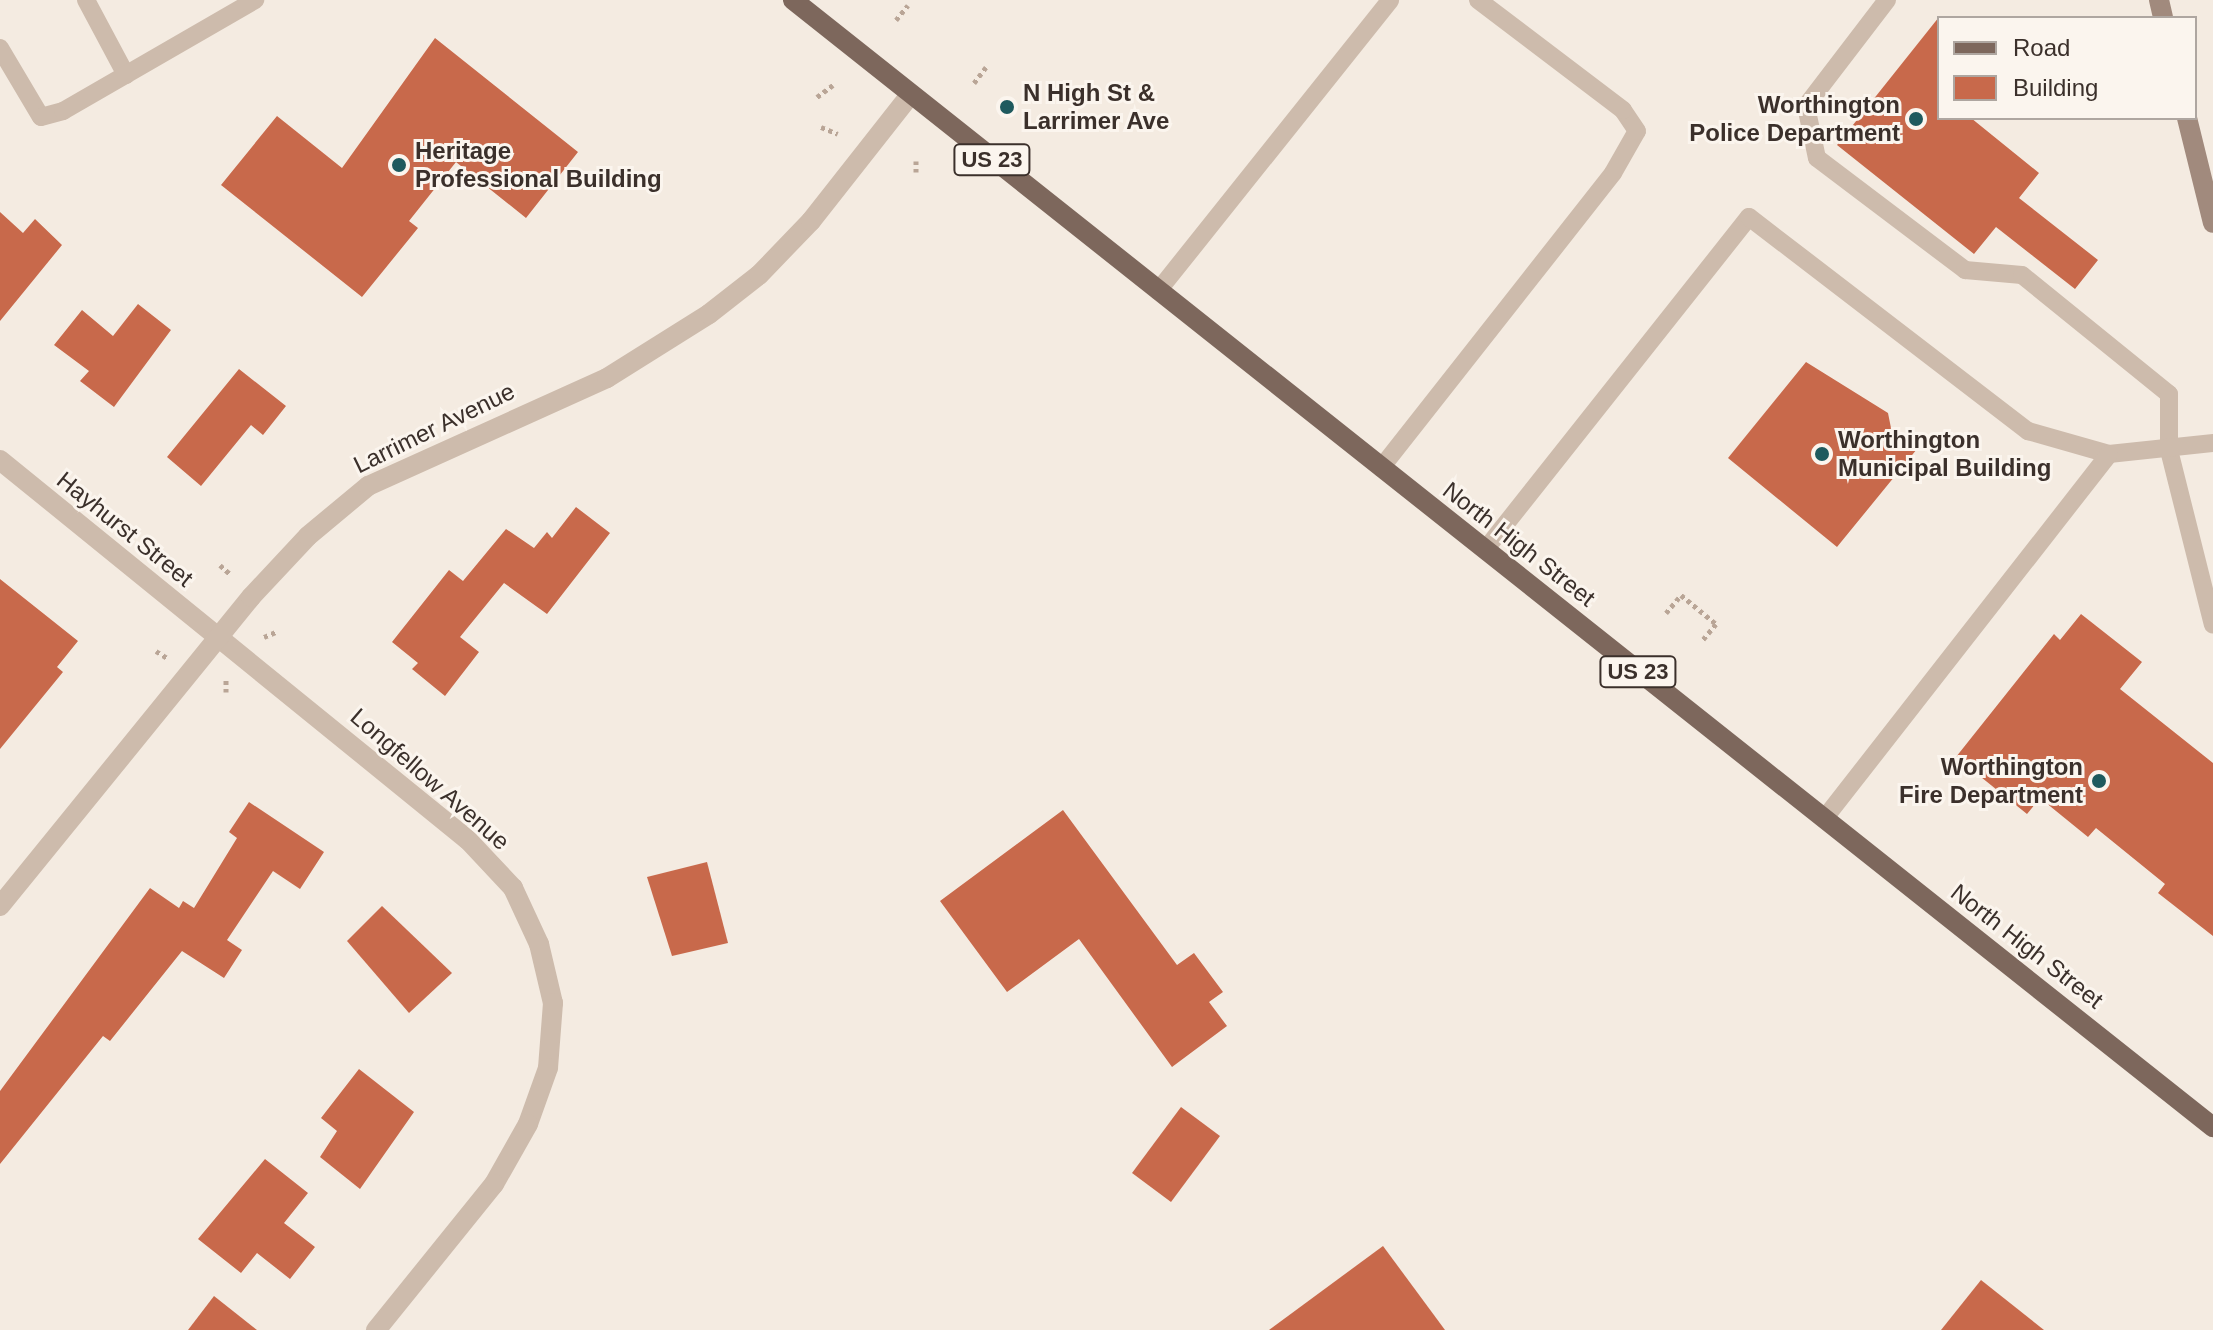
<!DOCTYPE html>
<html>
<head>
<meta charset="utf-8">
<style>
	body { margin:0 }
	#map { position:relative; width:2213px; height:1330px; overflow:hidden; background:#f4ebe1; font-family:Arial,sans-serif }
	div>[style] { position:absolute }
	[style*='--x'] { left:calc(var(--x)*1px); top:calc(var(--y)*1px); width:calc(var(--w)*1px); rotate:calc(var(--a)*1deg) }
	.building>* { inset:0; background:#c8694b }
	.path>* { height:5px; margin-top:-2.5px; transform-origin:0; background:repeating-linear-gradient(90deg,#b9a596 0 4px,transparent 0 8px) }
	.lane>* { height:18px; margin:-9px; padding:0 9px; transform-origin:9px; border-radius:9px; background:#cdbbac }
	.street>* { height:20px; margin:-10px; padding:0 10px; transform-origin:10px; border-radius:10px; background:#cdbbac }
	.secondary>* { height:20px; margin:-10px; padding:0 10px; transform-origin:10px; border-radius:10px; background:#a18a7d }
	.primary>* { height:20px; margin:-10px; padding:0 10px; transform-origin:10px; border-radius:10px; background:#7d675c }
	.dots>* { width:22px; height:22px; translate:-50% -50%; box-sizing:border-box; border:4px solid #fbf5ee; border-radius:50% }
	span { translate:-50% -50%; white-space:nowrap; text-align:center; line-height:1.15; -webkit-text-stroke:6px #fbf5ee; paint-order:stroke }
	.shield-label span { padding:2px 6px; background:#fbf5ee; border:2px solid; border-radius:6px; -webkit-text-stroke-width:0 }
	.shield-label { font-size:22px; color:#3b302b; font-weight:700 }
	.poi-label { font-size:24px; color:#3b302b; font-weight:700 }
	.left { translate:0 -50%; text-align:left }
	.right { translate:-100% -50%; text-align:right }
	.street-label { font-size:24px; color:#3b302b }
	.legend { position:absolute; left:1937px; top:16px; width:260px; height:104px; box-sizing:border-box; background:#fbf5ee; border:2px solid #aea6a0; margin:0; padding:10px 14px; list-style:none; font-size:24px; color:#3b302b }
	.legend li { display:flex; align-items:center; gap:16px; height:40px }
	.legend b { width:40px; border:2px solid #aea6a0 }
</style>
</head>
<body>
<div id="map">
	<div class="building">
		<i style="clip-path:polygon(1939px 17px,1939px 118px,1971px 118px,2039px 173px,2019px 198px,2098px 260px,2075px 289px,1996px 227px,1974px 254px,1837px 145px)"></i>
		<i style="clip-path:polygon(435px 38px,578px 152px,526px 218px,456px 162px,409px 221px,418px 228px,362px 297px,221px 185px,277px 116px,342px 168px)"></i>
		<i style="clip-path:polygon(0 212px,23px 233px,35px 219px,62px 245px,0 321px)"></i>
		<i style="clip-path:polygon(138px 304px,171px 330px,114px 407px,80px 381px,89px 371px,54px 345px,82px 310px,113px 336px)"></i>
		<i style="clip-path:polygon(1806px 362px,1888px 413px,1891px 428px,1917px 449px,1837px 547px,1728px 458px)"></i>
		<i style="clip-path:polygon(239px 369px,286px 406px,263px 435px,251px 425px,201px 486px,167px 457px)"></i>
		<i style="clip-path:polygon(576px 507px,610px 533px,547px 614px,504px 583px,460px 637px,479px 652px,445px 696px,412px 669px,418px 663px,392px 642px,449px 570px,463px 581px,506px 529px,534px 548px,547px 532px,552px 538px)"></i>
		<i style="clip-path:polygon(0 579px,78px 641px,57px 667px,63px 672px,0 749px)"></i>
		<i style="clip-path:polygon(2081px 614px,2142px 662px,2120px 689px,2213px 763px,2213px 936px,2158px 893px,2165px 884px,2096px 828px,2088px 837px,2040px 798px,2027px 814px,1956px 757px,2054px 634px,2060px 640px)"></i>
		<i style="clip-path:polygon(249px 802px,324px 852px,300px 889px,273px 871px,227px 940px,242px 950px,224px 978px,182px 951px,110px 1041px,103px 1036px,0 1164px,0 1091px,150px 888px,179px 908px,183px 901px,194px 908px,237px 838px,229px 832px)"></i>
		<i style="clip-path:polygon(1063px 810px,1177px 965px,1194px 953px,1223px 992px,1209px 1002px,1227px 1026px,1172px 1067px,1079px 939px,1007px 992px,940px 901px)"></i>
		<i style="clip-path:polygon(707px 862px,728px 943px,672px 956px,647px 877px)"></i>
		<i style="clip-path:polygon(382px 906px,452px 973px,409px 1013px,347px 941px)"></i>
		<i style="clip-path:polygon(359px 1069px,414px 1112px,360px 1189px,320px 1157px,337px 1131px,321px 1118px)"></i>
		<i style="clip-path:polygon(1181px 1107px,1220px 1136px,1171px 1202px,1132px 1173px)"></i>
		<i style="clip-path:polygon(265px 1159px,308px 1193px,284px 1223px,315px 1247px,290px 1279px,257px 1253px,241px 1273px,198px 1239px)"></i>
		<i style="clip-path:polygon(1383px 1246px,1445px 1330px,1269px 1330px)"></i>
		<i style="clip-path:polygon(1981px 1280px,2044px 1330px,1941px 1330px)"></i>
		<i style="clip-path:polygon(214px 1296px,257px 1330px,188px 1330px)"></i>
	</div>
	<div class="path">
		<i style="--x:896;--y:20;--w:19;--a:-51"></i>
		<i style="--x:974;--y:83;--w:20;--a:-53"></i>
		<i style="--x:817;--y:97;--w:20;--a:-37"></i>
		<i style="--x:821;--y:127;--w:18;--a:22"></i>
		<i style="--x:916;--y:172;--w:11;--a:-90"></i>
		<i style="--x:220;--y:565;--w:13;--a:42"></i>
		<i style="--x:1666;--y:613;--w:23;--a:-50"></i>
		<i style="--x:1681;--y:595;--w:45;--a:39.6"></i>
		<i style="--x:1716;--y:624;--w:23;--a:130"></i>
		<i style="--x:264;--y:637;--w:15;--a:-23"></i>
		<i style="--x:156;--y:651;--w:13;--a:32"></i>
		<i style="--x:226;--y:692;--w:14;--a:-90"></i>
	</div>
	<div class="lane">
		<i style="--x:86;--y:0;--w:85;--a:61.9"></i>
		<i style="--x:1887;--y:0;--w:133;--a:127.4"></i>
		<i style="--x:1806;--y:106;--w:53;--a:78.1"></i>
		<i style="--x:1817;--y:158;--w:186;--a:37.1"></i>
		<i style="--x:1965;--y:270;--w:57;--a:5"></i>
		<i style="--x:2022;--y:275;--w:189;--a:39"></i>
		<i style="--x:2169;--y:394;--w:56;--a:90"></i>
		<i style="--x:2169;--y:450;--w:180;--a:75.9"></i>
		<i style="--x:0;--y:48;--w:80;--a:59.3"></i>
		<i style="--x:41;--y:117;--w:23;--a:-15"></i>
		<i style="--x:63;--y:111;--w:222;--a:-30"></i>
		<i style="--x:1158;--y:291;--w:372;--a:-51.4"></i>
		<i style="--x:1381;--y:468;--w:375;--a:-51.8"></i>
		<i style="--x:1613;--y:173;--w:48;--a:-60.3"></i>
		<i style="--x:1637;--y:131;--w:25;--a:-124"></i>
		<i style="--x:1623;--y:110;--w:182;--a:-142.8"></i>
		<i style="--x:1485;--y:550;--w:425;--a:-51.6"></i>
		<i style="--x:1749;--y:217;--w:352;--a:37.5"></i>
		<i style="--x:2028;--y:431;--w:84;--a:15.9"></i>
		<i style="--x:2109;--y:454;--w:105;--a:-6"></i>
		<i style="--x:1824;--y:819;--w:463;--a:-52"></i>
	</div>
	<div class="street">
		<i style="--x:0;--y:460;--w:603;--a:39.08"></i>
		<i style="--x:468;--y:840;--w:66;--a:46.8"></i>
		<i style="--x:513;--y:888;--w:62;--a:65.1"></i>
		<i style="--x:539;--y:944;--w:61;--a:76.7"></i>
		<i style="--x:553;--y:1003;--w:65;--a:94.4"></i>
		<i style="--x:548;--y:1068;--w:59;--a:109.7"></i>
		<i style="--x:528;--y:1124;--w:69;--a:119.5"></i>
		<i style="--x:494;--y:1184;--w:188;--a:128.9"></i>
		<i style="--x:0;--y:906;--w:398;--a:-50.9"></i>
		<i style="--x:251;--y:597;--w:83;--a:-46.9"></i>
		<i style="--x:308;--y:536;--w:78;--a:-39.8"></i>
		<i style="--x:368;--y:486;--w:262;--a:-24.3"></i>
		<i style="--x:607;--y:378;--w:120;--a:-32.1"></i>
		<i style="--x:709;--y:314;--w:63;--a:-38"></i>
		<i style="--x:759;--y:275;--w:75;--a:-46.1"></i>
		<i style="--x:811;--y:221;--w:160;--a:-51.8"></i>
	</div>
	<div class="secondary">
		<i style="--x:2159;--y:0;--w:18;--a:77"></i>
		<i style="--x:2187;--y:118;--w:108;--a:76.1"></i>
	</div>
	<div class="primary">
		<i style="--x:793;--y:0;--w:1813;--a:38.44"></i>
	</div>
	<div class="dots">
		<i style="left:1007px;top:107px;background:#1f5a5e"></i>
		<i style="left:1916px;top:119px;background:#1f5a5e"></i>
		<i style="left:399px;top:165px;background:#1f5a5e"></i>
		<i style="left:1822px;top:454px;background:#1f5a5e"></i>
		<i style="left:2099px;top:781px;background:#1f5a5e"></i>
	</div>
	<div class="shield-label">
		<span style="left:992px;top:160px">US 23</span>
		<span style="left:1638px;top:672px">US 23</span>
	</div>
	<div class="poi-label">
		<span class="left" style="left:1023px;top:107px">N High St &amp;<br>Larrimer Ave</span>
		<span class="right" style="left:1900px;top:119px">Worthington<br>Police Department</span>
		<span class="left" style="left:415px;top:165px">Heritage<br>Professional Building</span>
		<span class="left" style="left:1838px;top:454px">Worthington<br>Municipal Building</span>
		<span class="right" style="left:2083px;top:781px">Worthington<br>Fire Department</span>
	</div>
	<div class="street-label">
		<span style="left:434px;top:428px;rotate:-26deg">Larrimer Avenue</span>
		<span style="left:125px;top:529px;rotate:39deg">Hayhurst Street</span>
		<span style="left:1519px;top:544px;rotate:38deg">North High Street</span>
		<span style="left:430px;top:779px;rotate:41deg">Longfellow Avenue</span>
		<span style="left:2027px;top:946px;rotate:38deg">North High Street</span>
	</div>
	<ul class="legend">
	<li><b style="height:10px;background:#7d675c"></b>Road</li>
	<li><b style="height:22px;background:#c8694b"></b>Building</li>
	</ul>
</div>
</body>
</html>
